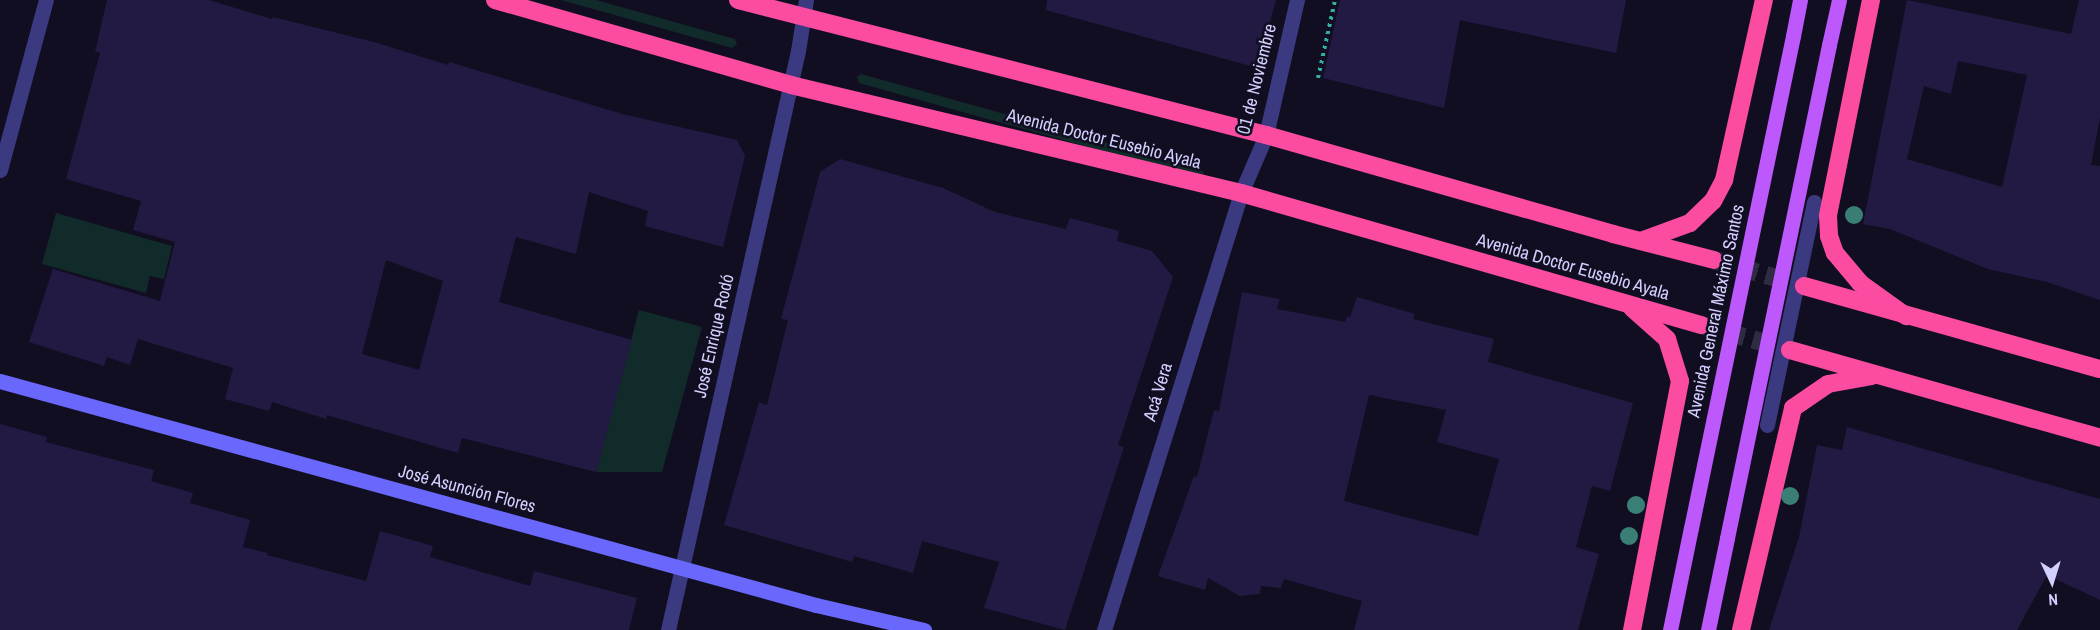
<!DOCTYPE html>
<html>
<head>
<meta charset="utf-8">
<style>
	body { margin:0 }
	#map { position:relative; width:2100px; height:630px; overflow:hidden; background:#110e21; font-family:"Archivo Narrow",sans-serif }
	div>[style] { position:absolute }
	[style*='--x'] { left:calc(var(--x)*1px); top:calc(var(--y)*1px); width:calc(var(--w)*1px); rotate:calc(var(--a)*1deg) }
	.green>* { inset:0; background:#112b2a }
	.building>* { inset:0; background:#221a42 }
	.highway-tunnel>* { height:18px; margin-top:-9px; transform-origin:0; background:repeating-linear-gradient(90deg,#2e2b42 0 18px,transparent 0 27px) }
	.path>* { height:4px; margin-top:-2px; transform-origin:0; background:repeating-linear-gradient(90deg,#30b0a7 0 3px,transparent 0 7.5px) }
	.lane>* { height:15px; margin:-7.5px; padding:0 7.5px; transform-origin:7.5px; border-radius:7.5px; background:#3b397f }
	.street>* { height:15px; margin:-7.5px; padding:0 7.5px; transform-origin:7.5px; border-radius:7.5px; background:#3b397f }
	.secondary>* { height:15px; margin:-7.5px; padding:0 7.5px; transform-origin:7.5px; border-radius:7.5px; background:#6a68fc }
	.primary>* { height:15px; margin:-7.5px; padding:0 7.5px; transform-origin:7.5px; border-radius:7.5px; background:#bc58fc }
	.highway>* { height:18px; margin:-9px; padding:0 9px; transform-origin:9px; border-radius:9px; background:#fb4ca2 }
	.primary-bridge>* { height:15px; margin:-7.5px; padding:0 7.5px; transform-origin:7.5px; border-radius:7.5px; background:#bc58fc }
	.trees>* { width:18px; height:18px; margin:-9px; border-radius:50%; background:#3a7f76 }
	span { translate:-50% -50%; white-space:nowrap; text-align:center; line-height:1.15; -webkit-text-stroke:5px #110e21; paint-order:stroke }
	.street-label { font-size:18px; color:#d3cffe }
	.north { position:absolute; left:2022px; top:552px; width:60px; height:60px; -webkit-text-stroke:4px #110e21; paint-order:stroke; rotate:176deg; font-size:16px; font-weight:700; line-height:24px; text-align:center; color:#d3cffe }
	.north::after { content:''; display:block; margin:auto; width:21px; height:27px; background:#d3cffe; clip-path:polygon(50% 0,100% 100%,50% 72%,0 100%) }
</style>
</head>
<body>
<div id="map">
	<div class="green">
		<i style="clip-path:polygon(561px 0,596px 0,735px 39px,737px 44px,732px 48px)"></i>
		<i style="clip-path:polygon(861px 74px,1201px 169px,1204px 174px,1199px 178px,859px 83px,857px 77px)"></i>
		<i style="clip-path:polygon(56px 213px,172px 246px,164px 279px,150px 276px,146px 293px,42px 264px)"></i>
		<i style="clip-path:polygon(639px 310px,702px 327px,662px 472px,596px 472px)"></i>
	</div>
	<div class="building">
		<i style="clip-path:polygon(evenodd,107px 0,209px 0,272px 19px,273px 17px,374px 42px,448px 65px,449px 62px,622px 114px,737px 140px,745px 156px,723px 247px,645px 226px,648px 211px,589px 192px,576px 254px,516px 237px,499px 302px,632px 340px,596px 472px,462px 438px,458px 453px,327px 415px,326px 419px,272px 402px,269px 411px,225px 399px,233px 368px,138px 339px,130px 365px,107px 357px,104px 366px,29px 342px,53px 269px,160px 301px,175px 242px,133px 230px,141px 201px,66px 179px,100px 53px,95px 52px,107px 0,386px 260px,443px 281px,419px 370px,362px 354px,386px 260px)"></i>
		<i style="clip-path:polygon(1047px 0,1276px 0,1258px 68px,1046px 10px)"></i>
		<i style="clip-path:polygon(1340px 0,1626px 0,1616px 53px,1460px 20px,1444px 108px,1323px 78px)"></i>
		<i style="clip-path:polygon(evenodd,1907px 0,2071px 34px,2079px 0,2100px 0,2100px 118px,2091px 165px,2100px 166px,2100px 300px,2047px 282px,1988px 269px,1890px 229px,1863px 224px,1907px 0,1958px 61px,2027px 75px,2002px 187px,1907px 159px,1924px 86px,1951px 94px,1958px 61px)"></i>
		<i style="clip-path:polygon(840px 159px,943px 188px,995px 212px,1066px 229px,1070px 218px,1119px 231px,1117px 241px,1152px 251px,1173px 277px,1118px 445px,1124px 447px,1065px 630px,984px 608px,999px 562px,922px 541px,913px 573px,854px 556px,852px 562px,724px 525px,759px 402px,767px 405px,788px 320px,781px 319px,820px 172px)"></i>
		<i style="clip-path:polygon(evenodd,1242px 292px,1280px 299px,1277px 309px,1345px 322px,1347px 316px,1350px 317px,1357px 297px,1415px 314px,1413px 319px,1494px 339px,1488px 362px,1633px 403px,1610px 491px,1592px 486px,1576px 547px,1599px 554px,1578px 630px,1354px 630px,1362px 601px,1284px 579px,1281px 588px,1261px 586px,1260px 594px,1240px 596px,1208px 578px,1205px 590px,1158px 576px,1194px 476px,1197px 477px,1214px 410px,1219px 411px,1242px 292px,1369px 395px,1446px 410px,1437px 442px,1499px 459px,1478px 536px,1344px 501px,1369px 395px)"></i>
		<i style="clip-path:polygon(0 424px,47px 437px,46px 442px,154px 470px,151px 481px,193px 493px,190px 503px,250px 520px,243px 547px,268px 553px,267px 555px,366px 581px,380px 531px,433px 546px,430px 557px,530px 586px,534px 571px,637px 598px,629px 630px,0 630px)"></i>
		<i style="clip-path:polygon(1847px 427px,2100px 499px,2100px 600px,2047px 575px,2017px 630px,1769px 630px,1799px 537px,1817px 445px,1842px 450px)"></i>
	</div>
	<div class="highway-tunnel">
		<i style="--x:1714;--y:260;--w:94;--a:16.1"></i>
		<i style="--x:1701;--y:325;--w:92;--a:15.7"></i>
	</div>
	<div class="path">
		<i style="--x:1318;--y:78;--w:80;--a:-77.7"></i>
	</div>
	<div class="lane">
		<i style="--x:1767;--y:425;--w:228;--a:-78.1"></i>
	</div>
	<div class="street">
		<i style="--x:0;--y:170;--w:176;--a:-74.9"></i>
		<i style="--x:668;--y:630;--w:593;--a:-77.35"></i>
		<i style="--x:798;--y:51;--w:52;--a:-81.1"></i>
		<i style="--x:1104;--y:630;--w:458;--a:-72.6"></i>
		<i style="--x:1241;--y:193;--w:63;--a:-66.7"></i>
		<i style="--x:1266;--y:135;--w:139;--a:-77.1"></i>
	</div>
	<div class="secondary">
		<i style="--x:0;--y:381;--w:846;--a:15.35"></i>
		<i style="--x:816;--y:605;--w:111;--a:13"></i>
	</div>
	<div class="primary">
		<i style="--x:1793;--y:36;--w:37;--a:-79"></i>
		<i style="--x:1829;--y:45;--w:46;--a:-77.5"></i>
		<i style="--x:1670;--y:630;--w:104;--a:-78.4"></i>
		<i style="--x:1708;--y:630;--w:94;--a:-78.3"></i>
	</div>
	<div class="highway">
		<i style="--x:495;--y:0;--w:308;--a:16"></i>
		<i style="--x:791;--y:85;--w:463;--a:13.5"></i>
		<i style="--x:1241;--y:193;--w:479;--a:16"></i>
		<i style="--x:738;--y:0;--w:545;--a:14.34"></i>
		<i style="--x:1266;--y:135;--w:361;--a:15.9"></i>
		<i style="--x:1613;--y:234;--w:104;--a:14.4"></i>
		<i style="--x:1871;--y:0;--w:220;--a:101.3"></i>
		<i style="--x:1828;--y:216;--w:20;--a:87"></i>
		<i style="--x:1829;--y:236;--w:18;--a:71"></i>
		<i style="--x:1835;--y:253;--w:39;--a:50"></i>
		<i style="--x:1860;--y:283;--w:57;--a:35.7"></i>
		<i style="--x:1641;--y:241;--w:52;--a:-20.2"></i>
		<i style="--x:1690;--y:223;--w:32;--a:-44"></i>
		<i style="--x:1713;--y:201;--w:24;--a:-62"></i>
		<i style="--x:1724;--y:180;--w:184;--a:-77.5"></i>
		<i style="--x:1804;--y:286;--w:307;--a:15.7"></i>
		<i style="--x:1632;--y:308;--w:47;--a:41.5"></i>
		<i style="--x:1667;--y:339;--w:44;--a:72.8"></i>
		<i style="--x:1680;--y:381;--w:254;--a:100.9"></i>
		<i style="--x:1790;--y:350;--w:322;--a:15.8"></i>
		<i style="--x:1741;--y:630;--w:228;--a:-76.8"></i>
		<i style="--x:1793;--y:408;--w:42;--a:-34.4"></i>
		<i style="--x:1828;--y:384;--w:45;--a:-10.3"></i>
	</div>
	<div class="primary-bridge">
		<i style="--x:1691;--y:528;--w:502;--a:-78.29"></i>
		<i style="--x:1727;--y:538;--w:503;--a:-78.31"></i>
	</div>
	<div class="trees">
		<i style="left:1854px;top:215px"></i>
		<i style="left:1790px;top:496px"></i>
		<i style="left:1636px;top:505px"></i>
		<i style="left:1629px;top:536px"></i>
	</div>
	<div class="street-label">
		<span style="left:1257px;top:79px;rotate:-76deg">01 de Noviembre</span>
		<span style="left:1104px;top:139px;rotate:14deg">Avenida Doctor Eusebio Ayala</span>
		<span style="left:1573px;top:267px;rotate:16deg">Avenida Doctor Eusebio Ayala</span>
		<span style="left:1716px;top:311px;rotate:-78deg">Avenida General Máximo Santos</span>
		<span style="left:714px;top:336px;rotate:-77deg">José Enrique Rodó</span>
		<span style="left:1158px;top:392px;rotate:-73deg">Acá Vera</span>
		<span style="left:467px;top:489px;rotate:15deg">José Asunción Flores</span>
	</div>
	<div class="north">N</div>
</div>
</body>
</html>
